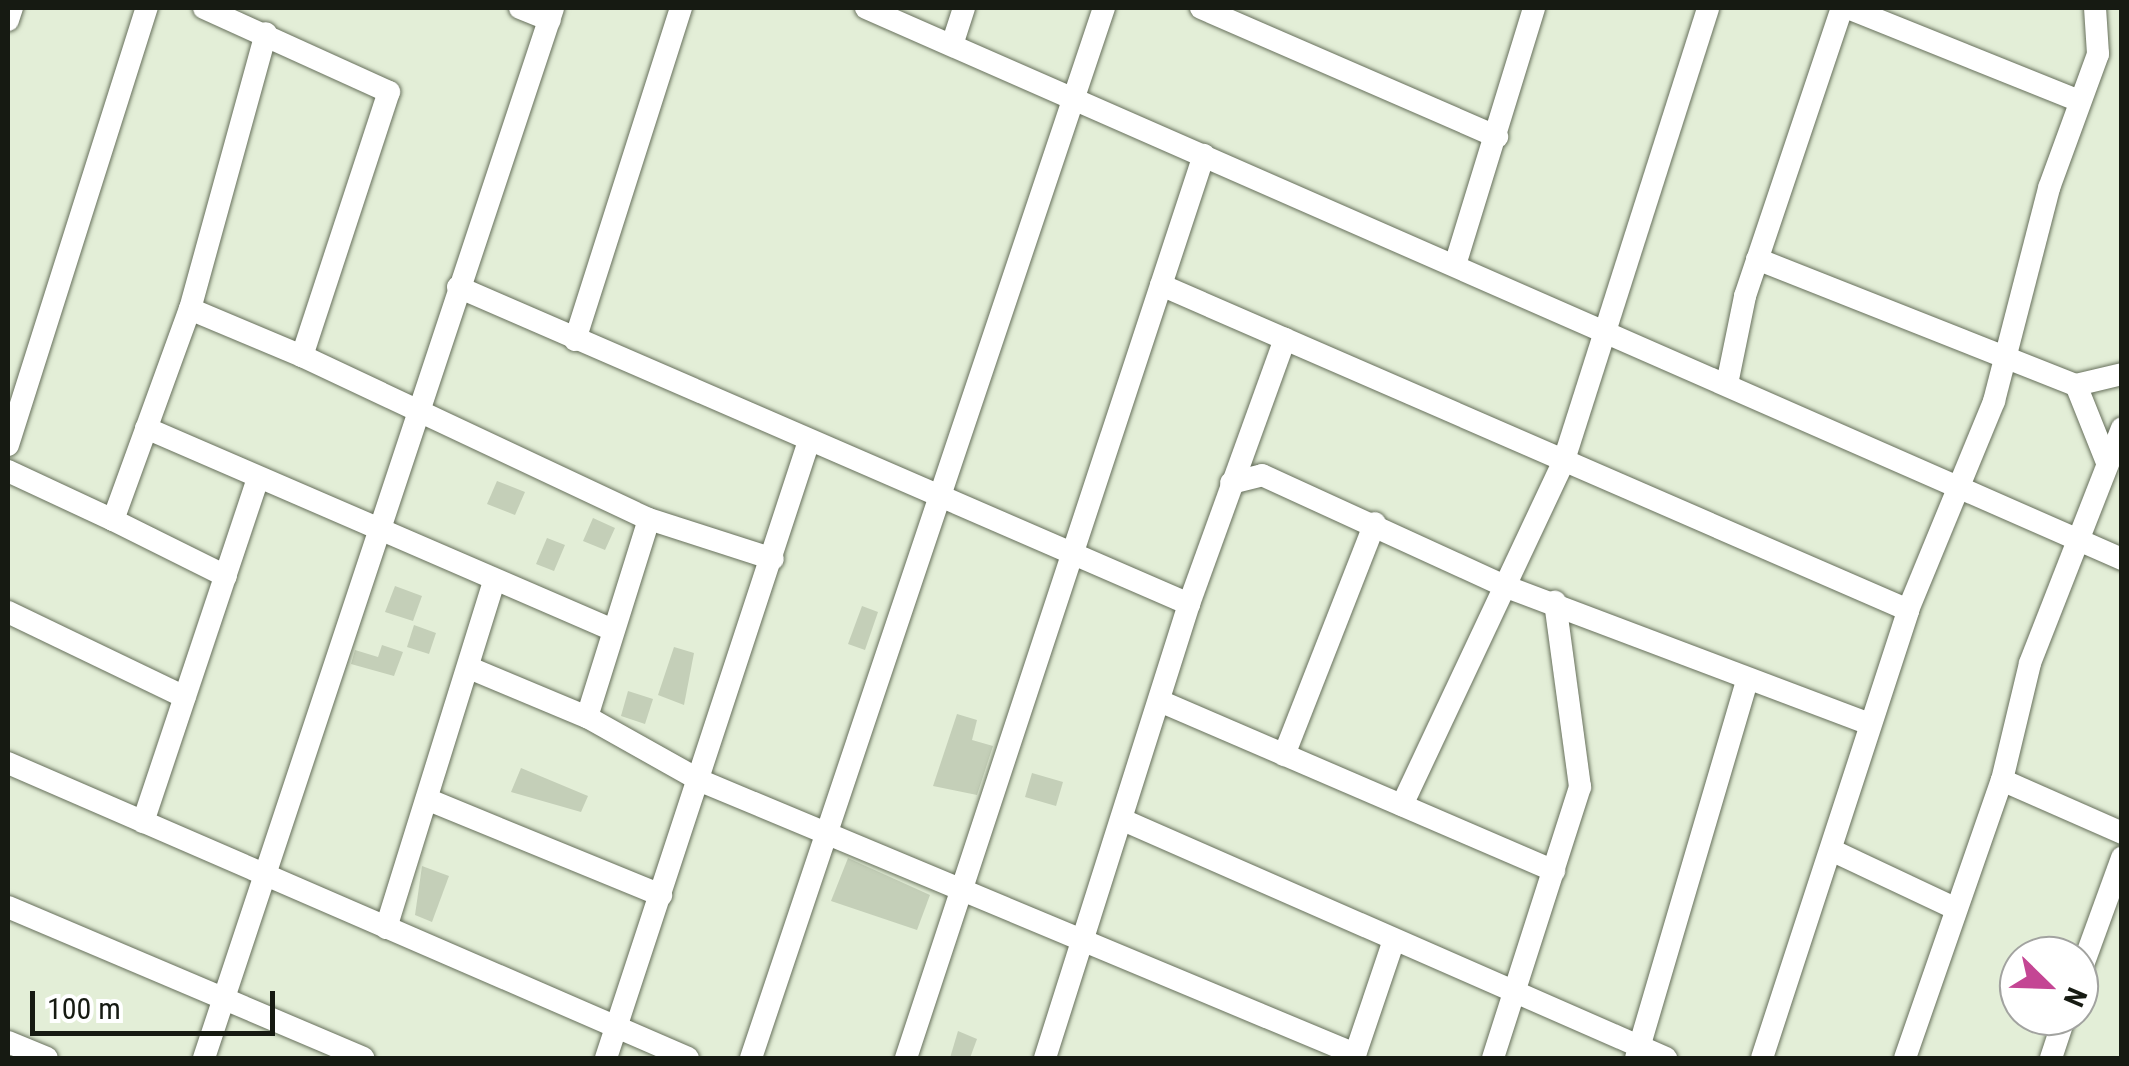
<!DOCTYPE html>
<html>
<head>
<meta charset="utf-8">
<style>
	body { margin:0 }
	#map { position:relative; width:2129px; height:1066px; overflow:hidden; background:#e3eed7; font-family:"Roboto Condensed",sans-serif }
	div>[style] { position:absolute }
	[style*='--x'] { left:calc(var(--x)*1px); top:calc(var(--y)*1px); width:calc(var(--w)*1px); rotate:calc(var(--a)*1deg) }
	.building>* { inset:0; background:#c4cfb8 }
	.roads { filter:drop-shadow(0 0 2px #67705c) drop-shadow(0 0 2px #67705c) }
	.minor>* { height:22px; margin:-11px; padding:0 11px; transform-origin:11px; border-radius:11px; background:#fff }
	span { translate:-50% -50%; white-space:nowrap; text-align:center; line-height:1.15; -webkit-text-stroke:8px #fff; paint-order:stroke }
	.frame { position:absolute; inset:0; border:10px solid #161a12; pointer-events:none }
	.north { position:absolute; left:1999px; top:936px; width:100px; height:100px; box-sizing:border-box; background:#fff; border:2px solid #a2a3a0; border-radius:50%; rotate:113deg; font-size:28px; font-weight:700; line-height:40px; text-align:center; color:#161a12 }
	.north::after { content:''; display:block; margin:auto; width:35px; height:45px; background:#c44694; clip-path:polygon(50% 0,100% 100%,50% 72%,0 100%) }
	.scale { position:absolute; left:30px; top:991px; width:245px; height:45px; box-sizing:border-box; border:5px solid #161a12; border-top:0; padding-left:12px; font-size:30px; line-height:35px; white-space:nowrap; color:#161a12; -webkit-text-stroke:8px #fff; paint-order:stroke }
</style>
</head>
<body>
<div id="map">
	<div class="building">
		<i style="clip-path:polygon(497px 481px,525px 492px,515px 515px,487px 504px)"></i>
		<i style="clip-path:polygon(593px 518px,615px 528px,605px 550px,583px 541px)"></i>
		<i style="clip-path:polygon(547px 538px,565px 545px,554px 571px,536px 564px)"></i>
		<i style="clip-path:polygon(395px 586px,422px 596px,413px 621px,385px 612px)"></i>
		<i style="clip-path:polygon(862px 606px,878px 612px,865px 650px,848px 644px)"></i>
		<i style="clip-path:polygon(414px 625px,436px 633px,429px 654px,407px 647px)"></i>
		<i style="clip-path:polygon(382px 645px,403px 652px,394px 676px,351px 664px,355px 650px,378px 657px)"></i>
		<i style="clip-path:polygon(674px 647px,694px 653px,684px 705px,658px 695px)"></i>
		<i style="clip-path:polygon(628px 691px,653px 699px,645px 724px,621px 716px)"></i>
		<i style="clip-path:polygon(957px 714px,977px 720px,972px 740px,993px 746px,977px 795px,933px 786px)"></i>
		<i style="clip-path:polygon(521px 768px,588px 796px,581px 812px,511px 792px)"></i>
		<i style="clip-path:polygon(1032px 773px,1063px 782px,1056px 806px,1025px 797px)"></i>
		<i style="clip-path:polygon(848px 858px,930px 895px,917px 930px,831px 901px)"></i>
		<i style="clip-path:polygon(422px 866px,449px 876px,432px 922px,415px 915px)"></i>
		<i style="clip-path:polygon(958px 1031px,977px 1039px,970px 1058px,950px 1058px)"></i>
	</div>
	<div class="roads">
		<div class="minor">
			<i style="--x:520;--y:8;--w:32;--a:22"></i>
			<i style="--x:866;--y:8;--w:1372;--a:23.69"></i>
			<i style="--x:1201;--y:8;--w:323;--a:23.5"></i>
			<i style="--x:1848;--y:8;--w:249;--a:21.9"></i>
			<i style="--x:8;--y:20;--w:13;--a:-72"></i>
			<i style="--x:952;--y:45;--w:39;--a:-72"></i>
			<i style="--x:1757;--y:259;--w:343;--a:21.6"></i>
			<i style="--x:2076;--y:385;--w:47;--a:-13.4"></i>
			<i style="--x:1455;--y:265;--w:269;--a:-72.9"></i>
			<i style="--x:1161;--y:285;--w:815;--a:23.51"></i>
			<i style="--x:458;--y:287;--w:797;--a:23.44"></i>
			<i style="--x:190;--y:309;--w:121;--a:22.8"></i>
			<i style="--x:302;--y:356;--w:278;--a:-71.8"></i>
			<i style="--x:389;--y:92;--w:203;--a:-155.6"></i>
			<i style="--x:575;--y:340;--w:349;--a:-72.3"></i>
			<i style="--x:302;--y:356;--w:383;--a:25.2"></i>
			<i style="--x:649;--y:519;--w:130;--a:17.9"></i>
			<i style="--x:1727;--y:384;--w:90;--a:-78.4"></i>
			<i style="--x:1745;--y:296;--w:304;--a:-71.4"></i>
			<i style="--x:2076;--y:385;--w:81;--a:68.2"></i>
			<i style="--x:146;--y:428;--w:509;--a:23.39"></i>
			<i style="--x:8;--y:445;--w:459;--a:-72.4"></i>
			<i style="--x:8;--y:471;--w:116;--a:25"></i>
			<i style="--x:113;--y:520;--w:225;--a:-70"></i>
			<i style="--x:190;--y:309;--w:286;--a:-74.6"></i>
			<i style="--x:1231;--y:483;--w:32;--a:-14"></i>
			<i style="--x:1262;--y:475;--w:269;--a:24.6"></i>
			<i style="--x:1507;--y:587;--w:388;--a:20.7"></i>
			<i style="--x:113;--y:520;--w:126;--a:26.4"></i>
			<i style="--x:8;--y:612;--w:196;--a:25.7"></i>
			<i style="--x:472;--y:669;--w:125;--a:22.7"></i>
			<i style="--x:587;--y:717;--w:131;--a:29.3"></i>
			<i style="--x:701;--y:781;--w:709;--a:22.66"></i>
			<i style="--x:1162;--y:702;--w:427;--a:23.3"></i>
			<i style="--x:587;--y:717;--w:207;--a:-72.6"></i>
			<i style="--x:1284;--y:755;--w:249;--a:-68.6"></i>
			<i style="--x:8;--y:763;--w:741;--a:23.45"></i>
			<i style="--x:2002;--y:780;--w:131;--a:23.8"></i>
			<i style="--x:429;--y:800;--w:251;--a:22.3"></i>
			<i style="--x:1402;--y:805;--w:381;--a:-64.8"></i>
			<i style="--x:1564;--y:460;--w:474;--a:-72.3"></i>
			<i style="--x:1123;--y:820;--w:593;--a:23.67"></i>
			<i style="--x:143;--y:822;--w:362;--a:-71.5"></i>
			<i style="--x:1831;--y:850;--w:134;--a:25.2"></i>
			<i style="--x:8;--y:907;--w:386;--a:23"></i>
			<i style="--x:386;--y:928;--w:363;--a:-72.7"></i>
			<i style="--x:2079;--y:976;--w:126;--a:-70"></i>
			<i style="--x:8;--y:1042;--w:42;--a:22.3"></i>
			<i style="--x:204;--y:1058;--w:1106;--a:-71.61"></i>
			<i style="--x:606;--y:1058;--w:646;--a:-71.79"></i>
			<i style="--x:751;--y:1058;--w:1108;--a:-71.42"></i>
			<i style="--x:906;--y:1058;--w:951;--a:-71.74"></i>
			<i style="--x:1045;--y:1058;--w:476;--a:-72.4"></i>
			<i style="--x:1189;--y:604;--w:282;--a:-70.1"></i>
			<i style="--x:1354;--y:1058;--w:125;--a:-71.3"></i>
			<i style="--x:1493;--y:1058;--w:285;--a:-72.2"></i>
			<i style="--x:1580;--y:787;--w:187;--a:-97.7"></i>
			<i style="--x:1636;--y:1058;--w:394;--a:-73.6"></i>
			<i style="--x:1762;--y:1058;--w:471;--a:-71.9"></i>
			<i style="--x:1908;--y:610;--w:226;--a:-67.6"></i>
			<i style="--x:1994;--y:401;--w:220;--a:-75.5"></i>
			<i style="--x:2049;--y:188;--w:143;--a:-69.9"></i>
			<i style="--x:2098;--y:54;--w:46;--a:-93.7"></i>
			<i style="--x:1905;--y:1058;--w:294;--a:-70.8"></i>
			<i style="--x:2002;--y:780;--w:120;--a:-76.5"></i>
			<i style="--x:2030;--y:663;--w:252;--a:-68.6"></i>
			<i style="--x:2051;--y:1058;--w:44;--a:-71.6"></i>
		</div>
	</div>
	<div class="frame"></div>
	<div class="north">N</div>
	<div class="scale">100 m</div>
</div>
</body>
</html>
